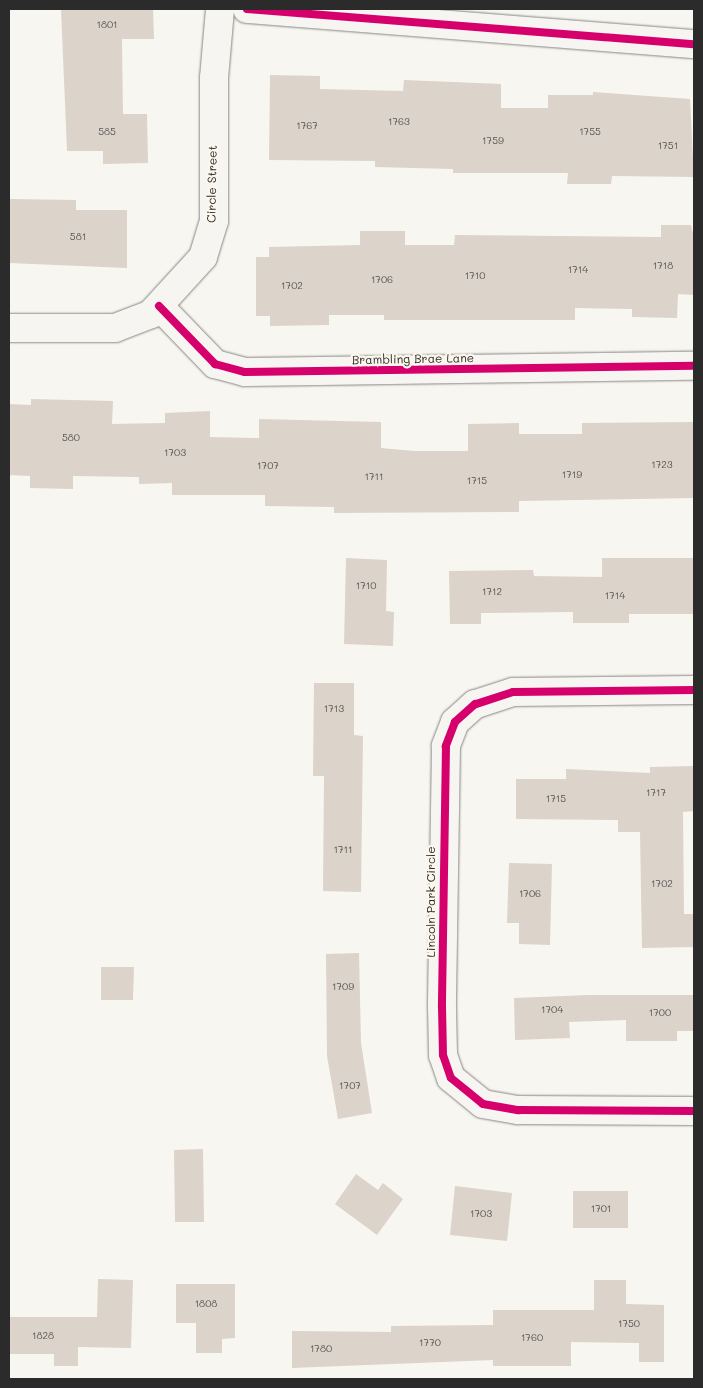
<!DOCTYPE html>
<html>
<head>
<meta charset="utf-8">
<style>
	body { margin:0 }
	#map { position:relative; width:703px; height:1388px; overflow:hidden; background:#f8f6f0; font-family:Mali,sans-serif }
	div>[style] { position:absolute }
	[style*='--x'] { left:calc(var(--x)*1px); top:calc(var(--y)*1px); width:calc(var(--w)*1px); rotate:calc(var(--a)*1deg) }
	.building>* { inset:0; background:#dcd3ca }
	.roads { filter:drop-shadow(0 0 1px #878684) drop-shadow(0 0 1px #878684) }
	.minor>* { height:28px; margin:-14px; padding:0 14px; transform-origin:14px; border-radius:14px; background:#f6f5f1 }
	.cycleway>* { height:8px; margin:-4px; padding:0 4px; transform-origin:4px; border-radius:4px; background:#d6006c }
	span { translate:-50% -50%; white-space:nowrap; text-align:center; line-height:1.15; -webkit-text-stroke:4.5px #fbf7ec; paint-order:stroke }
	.number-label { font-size:10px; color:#575553 }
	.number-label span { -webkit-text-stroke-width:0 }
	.street-label { font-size:12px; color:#2b2b2b }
	.frame { position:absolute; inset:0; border:10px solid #2b2b2b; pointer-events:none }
</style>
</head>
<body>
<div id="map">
	<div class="building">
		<i style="clip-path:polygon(61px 9px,153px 9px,154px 39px,122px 39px,123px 114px,147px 114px,148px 163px,103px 164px,103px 151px,67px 151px)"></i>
		<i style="clip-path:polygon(270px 75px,320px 76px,320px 89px,403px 91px,404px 80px,501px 84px,501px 108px,548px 108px,548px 95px,593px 95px,593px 92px,690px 99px,694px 177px,612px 176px,611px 184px,567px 184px,568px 173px,453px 173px,453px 169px,375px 167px,375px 161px,269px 160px)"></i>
		<i style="clip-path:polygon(9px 199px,76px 200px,76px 210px,127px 210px,127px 268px,9px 263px)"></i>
		<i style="clip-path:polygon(661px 225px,691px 225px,694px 238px,694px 295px,678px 294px,677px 318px,632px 317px,632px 309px,575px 308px,575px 320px,384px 320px,384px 315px,329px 315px,329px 325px,270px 326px,270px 316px,256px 316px,256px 257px,269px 257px,269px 247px,360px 245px,360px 231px,405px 231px,405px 245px,454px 245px,455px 235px,661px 237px)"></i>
		<i style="clip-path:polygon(31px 399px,113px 401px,112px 424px,165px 423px,165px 413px,210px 411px,210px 437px,259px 438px,259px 419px,381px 422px,381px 448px,414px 451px,468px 451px,468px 424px,519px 423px,519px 434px,582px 434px,582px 423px,694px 422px,694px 498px,519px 501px,519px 512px,334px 513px,334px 507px,265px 506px,265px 495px,172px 495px,172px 483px,139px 484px,139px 477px,73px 476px,73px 489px,30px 488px,30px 476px,9px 475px,9px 404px,31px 405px)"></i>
		<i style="clip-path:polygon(346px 558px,387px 560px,386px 611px,394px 612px,393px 646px,344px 644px)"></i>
		<i style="clip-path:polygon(602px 558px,694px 558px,694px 614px,629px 614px,629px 623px,573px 623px,573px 612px,481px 613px,481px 624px,450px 624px,449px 571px,533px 570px,534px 576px,602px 577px)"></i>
		<i style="clip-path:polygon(314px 683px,354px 683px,354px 735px,363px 736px,361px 892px,323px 891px,324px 776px,313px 776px)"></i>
		<i style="clip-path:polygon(694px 766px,694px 811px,683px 812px,684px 914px,694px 914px,694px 947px,642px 948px,640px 832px,618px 832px,618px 820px,516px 819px,516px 779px,566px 779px,566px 769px,650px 773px,650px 767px)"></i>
		<i style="clip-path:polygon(509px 863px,552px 864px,550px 945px,519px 944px,519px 923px,507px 923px)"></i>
		<i style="clip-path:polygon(359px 953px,361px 1043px,372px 1113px,338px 1119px,327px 1056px,326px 954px)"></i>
		<i style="clip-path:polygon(101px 967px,134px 967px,133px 1000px,101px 1000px)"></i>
		<i style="clip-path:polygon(589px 995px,694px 995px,694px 1031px,677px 1031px,677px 1041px,626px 1041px,626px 1020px,569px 1022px,570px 1038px,515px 1040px,514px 998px)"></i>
		<i style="clip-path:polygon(203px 1149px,204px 1222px,175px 1222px,174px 1150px)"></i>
		<i style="clip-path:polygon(356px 1174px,378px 1190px,383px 1183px,403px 1199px,377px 1235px,335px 1204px)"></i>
		<i style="clip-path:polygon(455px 1186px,512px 1193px,507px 1241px,450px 1235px)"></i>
		<i style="clip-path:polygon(573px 1191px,628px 1191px,628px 1228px,573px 1228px)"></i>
		<i style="clip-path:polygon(98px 1279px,133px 1280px,131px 1348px,78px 1347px,78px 1366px,54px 1366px,54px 1354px,9px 1354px,9px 1317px,97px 1317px)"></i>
		<i style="clip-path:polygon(594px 1280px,626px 1280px,626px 1304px,664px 1305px,664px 1362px,639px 1362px,639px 1343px,571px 1342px,571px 1366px,493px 1366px,493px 1360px,292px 1368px,292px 1331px,391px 1332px,391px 1326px,493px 1325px,493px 1310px,594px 1310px)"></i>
		<i style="clip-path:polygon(176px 1284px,235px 1284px,235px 1338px,222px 1339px,222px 1353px,196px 1353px,196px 1323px,176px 1323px)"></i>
	</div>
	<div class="roads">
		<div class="minor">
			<i style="--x:247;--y:9;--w:448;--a:4.5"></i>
			<i style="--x:159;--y:306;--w:81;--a:46"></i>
			<i style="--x:215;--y:364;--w:31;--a:15"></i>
			<i style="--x:245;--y:372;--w:449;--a:-0.8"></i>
			<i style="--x:9;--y:328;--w:106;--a:0"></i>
			<i style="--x:115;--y:328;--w:39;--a:-21"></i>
			<i style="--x:151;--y:314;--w:77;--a:-47.6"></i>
			<i style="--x:203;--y:257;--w:38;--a:-73"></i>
			<i style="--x:214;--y:221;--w:143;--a:-90"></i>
			<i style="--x:214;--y:78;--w:69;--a:-85"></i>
			<i style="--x:694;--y:690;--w:181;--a:179.4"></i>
			<i style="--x:513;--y:692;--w:40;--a:162"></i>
			<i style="--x:475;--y:704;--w:27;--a:138"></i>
			<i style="--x:455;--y:722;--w:26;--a:111"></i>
			<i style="--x:446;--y:746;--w:261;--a:90.9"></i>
			<i style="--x:442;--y:1007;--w:48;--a:88.8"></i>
			<i style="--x:443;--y:1055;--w:24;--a:71"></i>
			<i style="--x:451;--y:1078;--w:41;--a:39.1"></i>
			<i style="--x:483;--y:1104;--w:36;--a:10"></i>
			<i style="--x:518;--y:1110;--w:176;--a:0.3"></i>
		</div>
	</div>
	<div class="cycleway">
		<i style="--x:247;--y:9;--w:448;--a:4.5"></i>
		<i style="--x:159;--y:306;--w:81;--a:46"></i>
		<i style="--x:215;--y:364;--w:31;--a:15"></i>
		<i style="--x:245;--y:372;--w:449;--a:-0.8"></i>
		<i style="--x:694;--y:690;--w:181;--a:179.4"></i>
		<i style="--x:513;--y:692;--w:40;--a:162"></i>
		<i style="--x:475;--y:704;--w:27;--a:138"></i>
		<i style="--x:455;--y:722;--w:26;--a:111"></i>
		<i style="--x:446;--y:746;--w:261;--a:90.9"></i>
		<i style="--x:442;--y:1007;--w:48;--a:88.8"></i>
		<i style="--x:443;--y:1055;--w:24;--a:71"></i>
		<i style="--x:451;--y:1078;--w:41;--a:39.1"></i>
		<i style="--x:483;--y:1104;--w:36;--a:10"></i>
		<i style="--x:518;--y:1110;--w:176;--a:0.3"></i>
	</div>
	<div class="number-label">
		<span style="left:107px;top:25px">1801</span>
		<span style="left:399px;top:122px">1763</span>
		<span style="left:307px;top:126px">1767</span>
		<span style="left:107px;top:132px">585</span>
		<span style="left:590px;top:132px">1755</span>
		<span style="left:493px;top:141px">1759</span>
		<span style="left:668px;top:146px">1751</span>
		<span style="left:78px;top:237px">581</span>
		<span style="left:663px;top:266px">1718</span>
		<span style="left:578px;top:270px">1714</span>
		<span style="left:475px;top:276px">1710</span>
		<span style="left:382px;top:280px">1706</span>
		<span style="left:292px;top:286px">1702</span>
		<span style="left:71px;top:438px">580</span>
		<span style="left:175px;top:453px">1703</span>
		<span style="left:662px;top:465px">1723</span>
		<span style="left:268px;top:466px">1707</span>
		<span style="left:572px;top:475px">1719</span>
		<span style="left:374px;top:477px">1711</span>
		<span style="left:477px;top:481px">1715</span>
		<span style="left:366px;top:586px">1710</span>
		<span style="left:492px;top:592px">1712</span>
		<span style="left:615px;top:596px">1714</span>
		<span style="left:334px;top:709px">1713</span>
		<span style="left:656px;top:793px">1717</span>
		<span style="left:556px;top:799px">1715</span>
		<span style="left:343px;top:850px">1711</span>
		<span style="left:662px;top:884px">1702</span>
		<span style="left:530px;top:894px">1706</span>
		<span style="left:343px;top:987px">1709</span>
		<span style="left:552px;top:1010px">1704</span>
		<span style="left:660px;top:1013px">1700</span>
		<span style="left:350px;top:1086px">1707</span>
		<span style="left:601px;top:1209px">1701</span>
		<span style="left:481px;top:1214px">1703</span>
		<span style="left:206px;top:1304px">1808</span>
		<span style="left:629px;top:1324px">1750</span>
		<span style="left:43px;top:1336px">1828</span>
		<span style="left:532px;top:1338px">1760</span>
		<span style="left:430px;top:1343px">1770</span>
		<span style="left:321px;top:1349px">1780</span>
	</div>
	<div class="street-label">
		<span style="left:212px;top:184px;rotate:-89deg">Circle Street</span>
		<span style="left:413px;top:359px;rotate:-1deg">Brambling Brae Lane</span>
		<span style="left:431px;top:902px;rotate:-90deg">Lincoln Park Circle</span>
	</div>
	<div class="frame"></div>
</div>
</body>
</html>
